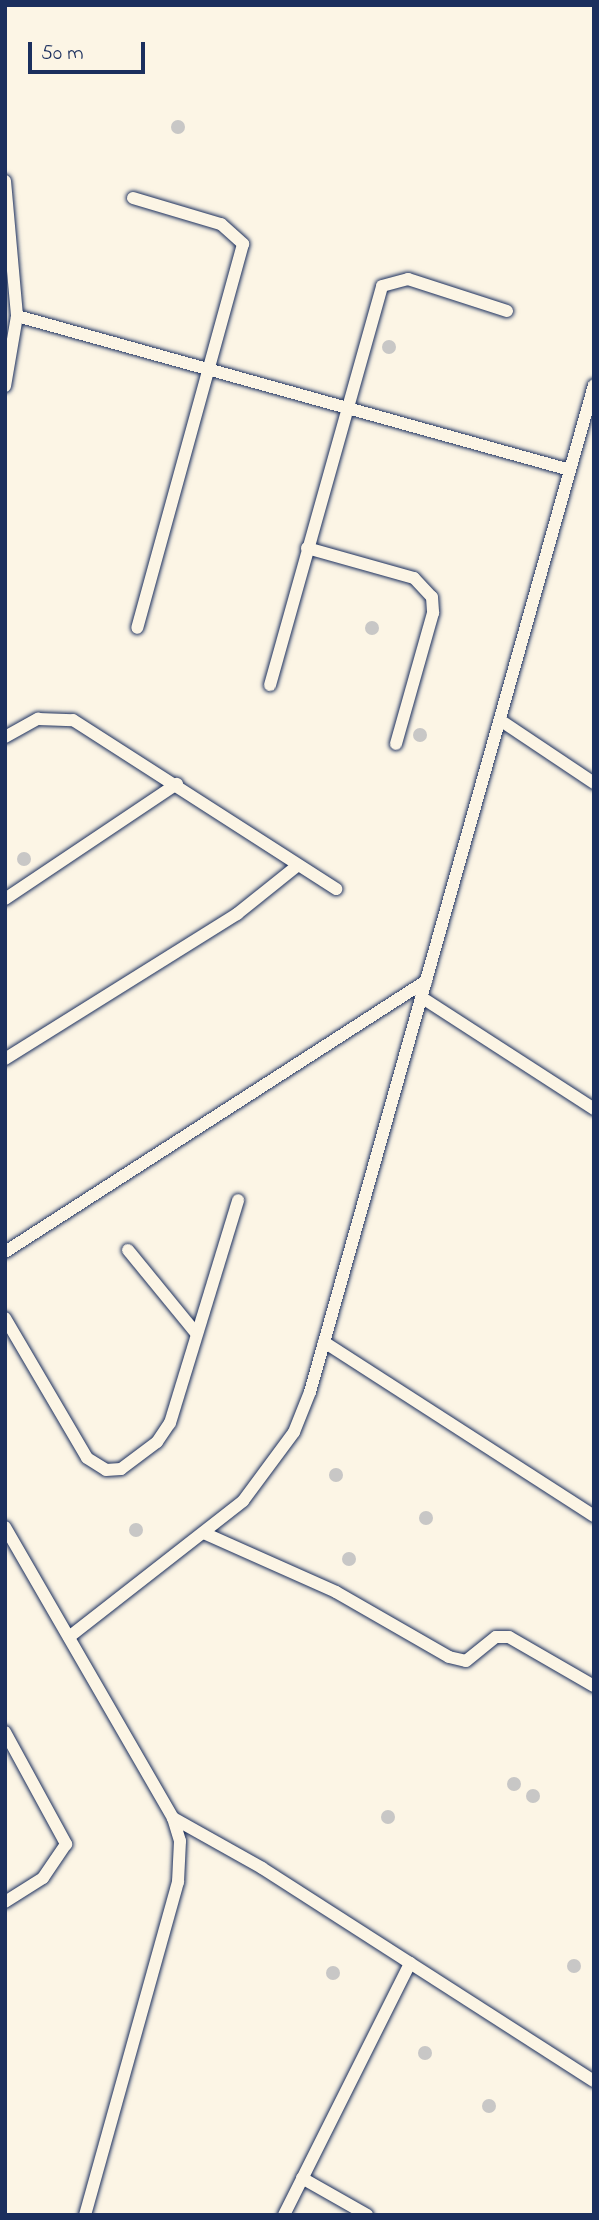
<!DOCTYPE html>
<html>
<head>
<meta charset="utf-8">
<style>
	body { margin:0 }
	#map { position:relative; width:599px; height:2220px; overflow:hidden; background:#fcf5e5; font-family:"Indie Flower",sans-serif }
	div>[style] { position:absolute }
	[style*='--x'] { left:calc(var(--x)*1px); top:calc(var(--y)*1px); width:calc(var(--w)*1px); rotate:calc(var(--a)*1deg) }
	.building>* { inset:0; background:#c8c7c6 }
	.round { border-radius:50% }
	.roads { filter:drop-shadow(0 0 2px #1b2f5e) drop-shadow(0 0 2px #1b2f5e) }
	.minor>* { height:12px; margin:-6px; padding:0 6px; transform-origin:6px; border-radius:6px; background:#fcf5e5 }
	span { translate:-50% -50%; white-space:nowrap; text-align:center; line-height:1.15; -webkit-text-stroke:7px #fcf5e5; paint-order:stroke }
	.frame { position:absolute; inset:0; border:7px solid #1b2f5e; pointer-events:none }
	.scale { position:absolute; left:28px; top:42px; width:117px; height:32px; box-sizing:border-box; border:4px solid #1b2f5e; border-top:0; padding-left:9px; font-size:21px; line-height:24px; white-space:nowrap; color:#1b2f5e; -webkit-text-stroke:5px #fcf5e5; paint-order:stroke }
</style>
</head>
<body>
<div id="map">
	<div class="building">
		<i class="round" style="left:171px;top:120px;width:14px;height:14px"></i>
		<i class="round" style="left:382px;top:340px;width:14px;height:14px"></i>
		<i class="round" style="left:365px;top:621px;width:14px;height:14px"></i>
		<i class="round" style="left:413px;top:728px;width:14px;height:14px"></i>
		<i class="round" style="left:17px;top:852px;width:14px;height:14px"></i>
		<i class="round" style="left:329px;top:1468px;width:14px;height:14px"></i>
		<i class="round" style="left:419px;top:1511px;width:14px;height:14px"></i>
		<i class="round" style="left:129px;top:1523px;width:14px;height:14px"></i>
		<i class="round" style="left:342px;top:1552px;width:14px;height:14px"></i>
		<i class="round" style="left:507px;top:1777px;width:14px;height:14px"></i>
		<i class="round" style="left:526px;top:1789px;width:14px;height:14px"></i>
		<i class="round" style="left:381px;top:1810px;width:14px;height:14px"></i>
		<i class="round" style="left:567px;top:1959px;width:14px;height:14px"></i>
		<i class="round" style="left:326px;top:1966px;width:14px;height:14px"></i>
		<i class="round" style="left:418px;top:2046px;width:14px;height:14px"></i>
		<i class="round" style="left:482px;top:2099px;width:14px;height:14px"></i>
	</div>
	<div class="roads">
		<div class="minor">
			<i style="--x:5;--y:181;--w:136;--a:84.9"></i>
			<i style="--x:17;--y:316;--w:71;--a:99.7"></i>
			<i style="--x:133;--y:198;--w:92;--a:16.5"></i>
			<i style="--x:221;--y:224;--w:30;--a:42"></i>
			<i style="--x:243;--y:244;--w:398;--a:105.4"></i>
			<i style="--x:17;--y:316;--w:574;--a:15.56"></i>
			<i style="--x:307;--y:548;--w:111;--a:15.7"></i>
			<i style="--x:414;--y:578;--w:26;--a:47"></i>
			<i style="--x:432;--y:597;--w:16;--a:86"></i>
			<i style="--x:433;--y:613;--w:136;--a:105.8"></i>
			<i style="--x:270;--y:685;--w:414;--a:-74.3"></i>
			<i style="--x:382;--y:286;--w:27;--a:-15"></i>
			<i style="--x:408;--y:279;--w:104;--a:17.9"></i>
			<i style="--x:500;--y:720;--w:113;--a:33.8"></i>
			<i style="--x:5;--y:737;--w:38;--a:-29"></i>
			<i style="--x:38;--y:719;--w:35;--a:2"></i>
			<i style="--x:73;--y:720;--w:313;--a:32.7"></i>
			<i style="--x:5;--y:899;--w:207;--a:-33.8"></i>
			<i style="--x:421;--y:997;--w:206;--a:32.9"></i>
			<i style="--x:5;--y:1059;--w:274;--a:-32"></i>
			<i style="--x:237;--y:914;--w:77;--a:-38.7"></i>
			<i style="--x:128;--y:1250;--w:107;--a:50.7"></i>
			<i style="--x:5;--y:1252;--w:501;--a:-32.77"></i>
			<i style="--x:5;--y:1318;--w:162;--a:59.6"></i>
			<i style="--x:87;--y:1458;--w:22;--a:32"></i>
			<i style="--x:106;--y:1470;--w:15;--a:-4"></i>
			<i style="--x:121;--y:1469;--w:45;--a:-36.9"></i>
			<i style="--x:157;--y:1442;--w:23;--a:-56"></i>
			<i style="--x:170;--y:1423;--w:233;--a:-73"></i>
			<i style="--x:324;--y:1342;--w:321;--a:32.8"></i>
			<i style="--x:5;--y:1527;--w:336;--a:60"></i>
			<i style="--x:173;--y:1818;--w:24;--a:73"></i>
			<i style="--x:180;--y:1841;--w:41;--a:92.8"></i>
			<i style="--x:178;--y:1882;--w:346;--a:105.6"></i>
			<i style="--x:206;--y:1534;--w:142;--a:24"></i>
			<i style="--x:336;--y:1592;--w:130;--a:29.9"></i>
			<i style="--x:449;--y:1657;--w:17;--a:13"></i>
			<i style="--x:466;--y:1661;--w:38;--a:-39"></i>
			<i style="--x:496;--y:1637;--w:13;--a:0"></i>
			<i style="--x:509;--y:1637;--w:98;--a:30"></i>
			<i style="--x:69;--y:1637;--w:221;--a:-38"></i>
			<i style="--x:243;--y:1501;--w:86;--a:-53.5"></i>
			<i style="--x:294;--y:1432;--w:43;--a:-68.2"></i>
			<i style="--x:310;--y:1392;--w:1046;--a:-74.25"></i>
			<i style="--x:5;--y:1732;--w:128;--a:61.4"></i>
			<i style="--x:66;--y:1844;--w:41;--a:124.1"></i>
			<i style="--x:43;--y:1878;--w:45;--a:147.7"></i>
			<i style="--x:173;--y:1818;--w:102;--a:29.3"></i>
			<i style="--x:262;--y:1868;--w:394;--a:32.7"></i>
			<i style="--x:302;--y:2178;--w:75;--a:29.6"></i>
			<i style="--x:284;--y:2215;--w:282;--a:-63.4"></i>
		</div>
	</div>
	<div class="frame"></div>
	<div class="scale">50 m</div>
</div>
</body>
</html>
